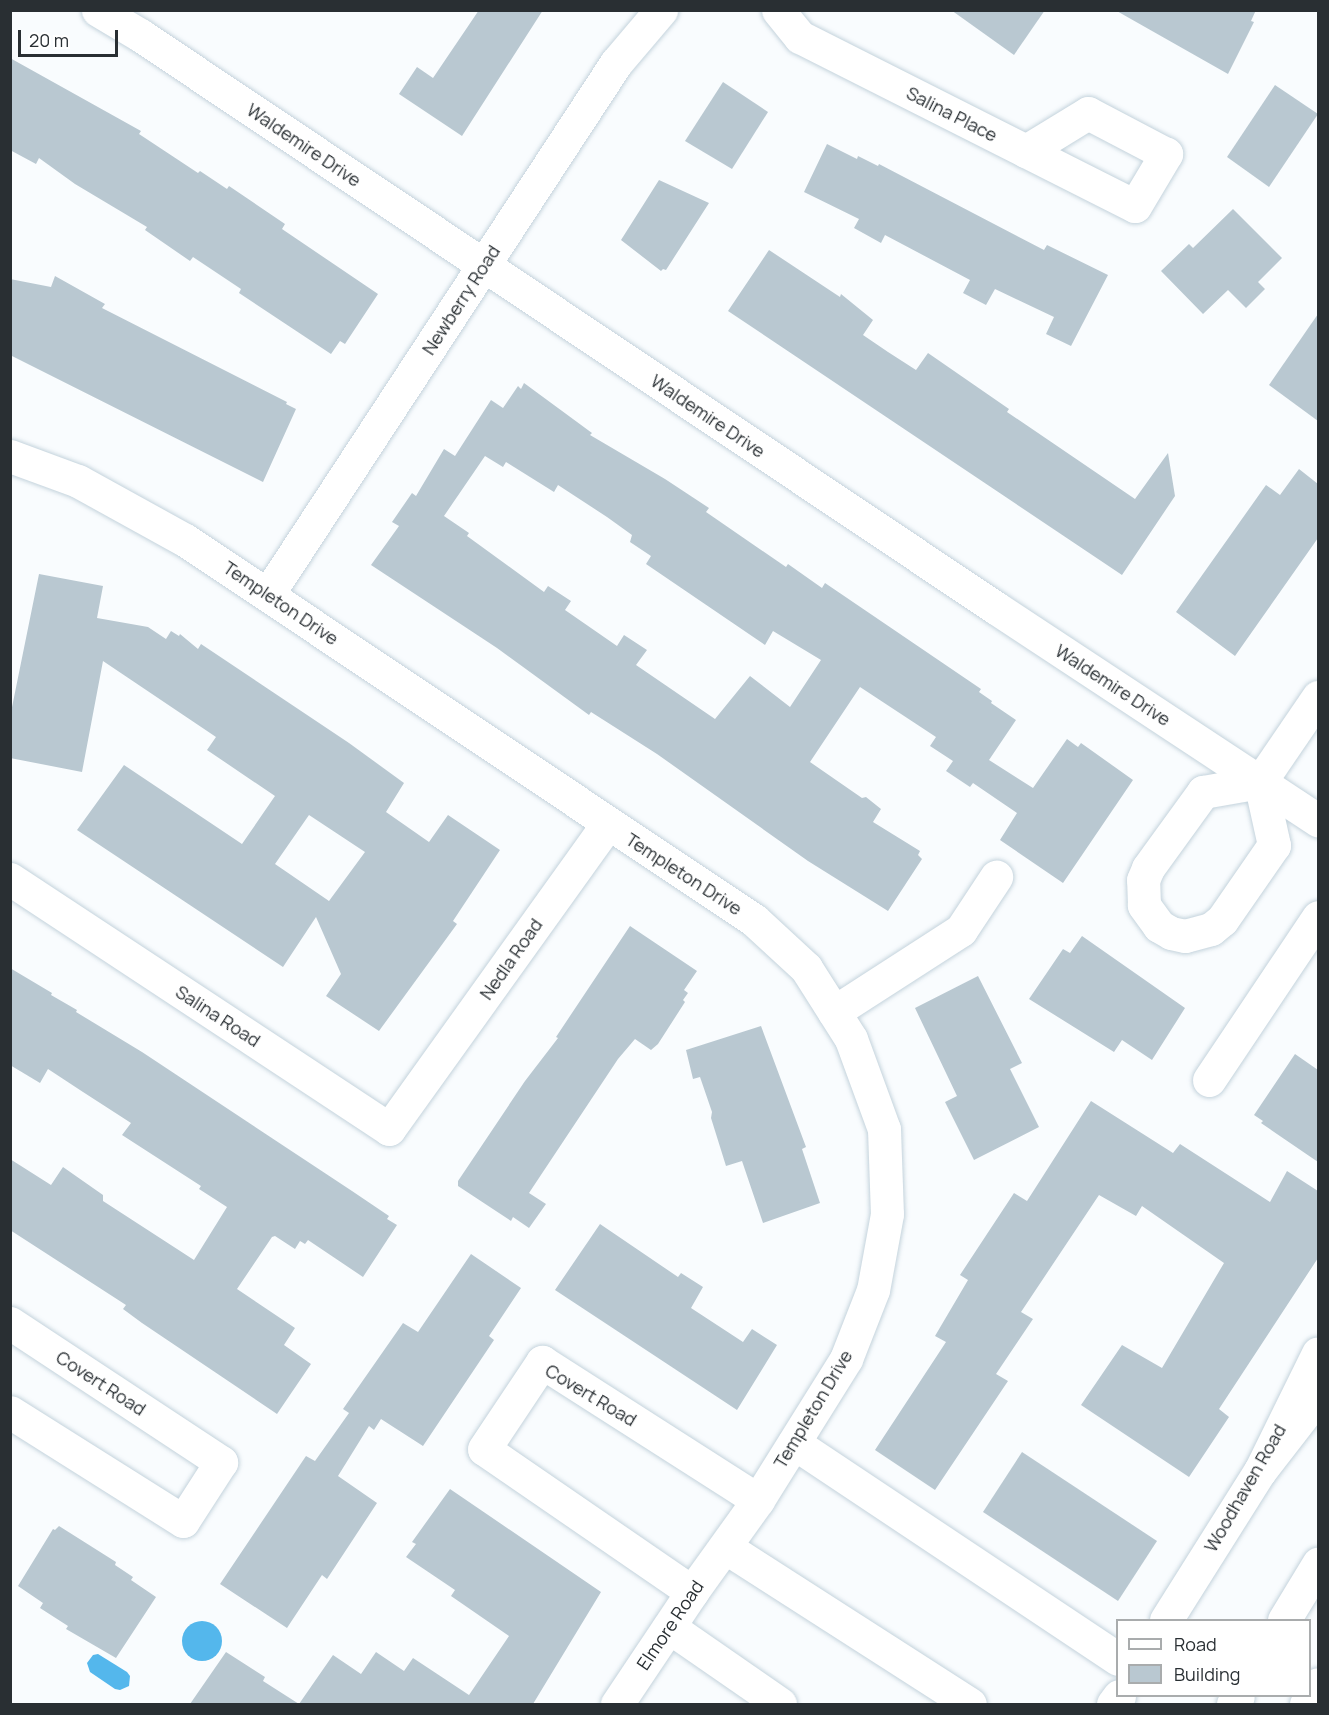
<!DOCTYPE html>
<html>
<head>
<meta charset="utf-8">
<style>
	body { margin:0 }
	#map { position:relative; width:1329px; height:1715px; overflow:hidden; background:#f9fcfe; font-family:Manrope,sans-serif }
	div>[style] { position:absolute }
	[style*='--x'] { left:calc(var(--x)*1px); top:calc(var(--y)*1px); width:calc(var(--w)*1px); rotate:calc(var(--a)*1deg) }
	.water>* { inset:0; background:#54b7ec }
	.round { border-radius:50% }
	.building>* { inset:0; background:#b9c8d1 }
	.roads { filter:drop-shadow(0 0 2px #c4d3dc) drop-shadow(0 0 2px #c4d3dc) }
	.minor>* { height:33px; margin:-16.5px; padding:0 16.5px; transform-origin:16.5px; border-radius:16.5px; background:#fff }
	.major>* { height:33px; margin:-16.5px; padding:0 16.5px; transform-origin:16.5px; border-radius:16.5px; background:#fff }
	.highway>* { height:33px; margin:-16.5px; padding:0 16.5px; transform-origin:16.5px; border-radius:16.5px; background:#fff }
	span { translate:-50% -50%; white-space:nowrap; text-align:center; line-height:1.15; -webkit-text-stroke:4.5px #fff; paint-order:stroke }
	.street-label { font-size:18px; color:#292f33 }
	.frame { position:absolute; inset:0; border:12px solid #292f33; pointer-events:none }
	.legend { position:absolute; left:1116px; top:1619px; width:195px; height:78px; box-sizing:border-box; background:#fff; border:2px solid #a9acad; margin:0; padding:8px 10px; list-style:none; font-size:18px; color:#292f33 }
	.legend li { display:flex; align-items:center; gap:12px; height:30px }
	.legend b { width:30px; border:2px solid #a9acad }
	.scale { position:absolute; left:18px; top:30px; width:100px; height:27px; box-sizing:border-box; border:3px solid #292f33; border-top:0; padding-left:8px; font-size:18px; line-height:21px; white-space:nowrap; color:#292f33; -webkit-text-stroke:4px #fff; paint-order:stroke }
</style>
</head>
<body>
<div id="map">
	<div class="water">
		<i class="round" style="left:182px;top:1621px;width:40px;height:40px"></i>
		<i style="clip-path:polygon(98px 1654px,127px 1672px,130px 1676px,129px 1686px,120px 1690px,115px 1689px,90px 1672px,87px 1663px,93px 1655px)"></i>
	</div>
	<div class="building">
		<i style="clip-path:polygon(479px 10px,543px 10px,462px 136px,399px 94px,417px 67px,433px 78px)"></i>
		<i style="clip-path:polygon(951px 10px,1045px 10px,1014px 55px)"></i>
		<i style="clip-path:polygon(1115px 10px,1256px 10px,1251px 21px,1254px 22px,1228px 74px)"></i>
		<i style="clip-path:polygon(10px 58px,141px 131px,139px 134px,198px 173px,200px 171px,227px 189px,229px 186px,285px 224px,282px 229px,378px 294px,345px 344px,340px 341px,331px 354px,239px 293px,241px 289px,193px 257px,190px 261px,145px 230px,147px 227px,75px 184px,39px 158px,36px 164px,10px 150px)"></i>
		<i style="clip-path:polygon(723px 82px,768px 112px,732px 169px,685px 141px)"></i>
		<i style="clip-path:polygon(1275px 85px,1318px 114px,1269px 187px,1227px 157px)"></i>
		<i style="clip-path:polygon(827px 144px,857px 159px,858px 156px,878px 166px,879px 164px,1044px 250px,1047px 245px,1108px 275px,1071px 346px,1046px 334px,1054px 317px,995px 289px,986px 305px,963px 293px,970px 280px,885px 235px,881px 243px,854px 228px,859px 219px,804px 192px)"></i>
		<i style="clip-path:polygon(659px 180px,709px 203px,666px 270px,663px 269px,661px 271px,621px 240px)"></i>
		<i style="clip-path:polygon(1233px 209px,1282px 258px,1258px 282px,1265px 289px,1246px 308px,1228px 290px,1203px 314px,1161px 271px,1189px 244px,1193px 248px)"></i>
		<i style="clip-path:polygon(769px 250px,840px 297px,841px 294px,873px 320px,863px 335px,888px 352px,916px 370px,928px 353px,1009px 409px,1007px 412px,1135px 499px,1168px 453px,1175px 496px,1122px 575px,728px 311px)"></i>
		<i style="clip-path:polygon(55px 276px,105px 304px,102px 308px,287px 402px,286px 404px,296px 409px,263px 482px,10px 355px,10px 279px,51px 287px)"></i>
		<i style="clip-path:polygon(1318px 314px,1318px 421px,1269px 385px)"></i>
		<i style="clip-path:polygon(evenodd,524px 383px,592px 433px,590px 435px,665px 479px,709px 508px,706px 512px,786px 567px,788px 564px,822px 588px,825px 583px,981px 689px,979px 692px,992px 701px,991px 703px,1016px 720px,989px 760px,1033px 788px,1067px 739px,1078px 747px,1081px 743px,1133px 780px,1063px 883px,1000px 840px,1017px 813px,973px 783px,970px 787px,946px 771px,953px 761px,930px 746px,936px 737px,860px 687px,810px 762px,862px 798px,866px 797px,881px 809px,873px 822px,920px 851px,918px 855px,922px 859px,888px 911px,808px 861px,657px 754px,591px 712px,589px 715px,497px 648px,371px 565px,399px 526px,392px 522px,412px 493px,416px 496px,444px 449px,455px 456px,491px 400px,503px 408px,518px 386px,521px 389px,524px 383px,485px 456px,503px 467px,506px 462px,554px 492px,558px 485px,607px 517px,632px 535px,630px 542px,651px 556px,646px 564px,765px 645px,773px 631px,821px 660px,790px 707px,750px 676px,715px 719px,636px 665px,647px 650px,624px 635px,617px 646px,565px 610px,571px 601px,548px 586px,544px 592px,467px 536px,469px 533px,444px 516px,485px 456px)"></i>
		<i style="clip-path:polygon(1299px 469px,1318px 484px,1318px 538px,1235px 656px,1176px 612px,1266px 485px,1280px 495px)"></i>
		<i style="clip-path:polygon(evenodd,39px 574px,103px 586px,97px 618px,148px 627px,166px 639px,171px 631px,179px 636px,180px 634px,198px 649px,201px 644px,349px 743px,404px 783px,386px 812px,429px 842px,448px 815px,500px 850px,453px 921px,457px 924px,379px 1031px,326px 996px,341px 974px,316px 917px,283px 967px,77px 830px,124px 765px,242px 844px,275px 796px,207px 750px,216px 737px,103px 661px,82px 772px,10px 758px,10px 717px,39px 574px,309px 815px,365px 852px,329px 901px,275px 864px,309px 815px)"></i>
		<i style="clip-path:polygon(630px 926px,697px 971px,684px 990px,688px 993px,683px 1000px,685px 1002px,658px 1044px,651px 1050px,635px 1039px,618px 1059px,529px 1193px,546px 1204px,529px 1228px,513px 1217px,511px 1221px,458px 1186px,458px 1181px,525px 1081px,558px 1038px,556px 1037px)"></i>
		<i style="clip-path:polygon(1082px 936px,1185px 1008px,1152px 1060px,1122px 1040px,1114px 1052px,1029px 999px,1063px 949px,1070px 953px)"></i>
		<i style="clip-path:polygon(10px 968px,52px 993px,51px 995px,77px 1010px,76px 1012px,142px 1052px,352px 1191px,389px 1216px,387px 1219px,397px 1225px,363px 1277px,308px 1240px,305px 1244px,300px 1241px,295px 1249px,275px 1236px,272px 1237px,237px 1289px,295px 1328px,284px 1345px,311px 1364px,277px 1414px,142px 1323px,123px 1309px,126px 1305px,10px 1230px,10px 1159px,51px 1185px,63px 1167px,103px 1195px,103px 1201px,194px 1260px,227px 1207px,199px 1189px,201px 1186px,122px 1135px,131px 1123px,83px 1092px,48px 1069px,40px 1083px,10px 1065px)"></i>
		<i style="clip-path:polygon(978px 976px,1022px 1063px,1010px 1069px,1039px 1127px,974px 1160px,945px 1102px,957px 1096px,915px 1008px)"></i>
		<i style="clip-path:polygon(761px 1026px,806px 1147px,802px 1149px,820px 1203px,763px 1223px,742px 1161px,726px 1166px,711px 1118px,712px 1112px,700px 1077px,693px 1079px,686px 1050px)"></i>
		<i style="clip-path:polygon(1295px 1054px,1318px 1070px,1318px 1162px,1261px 1123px,1263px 1121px,1254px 1115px)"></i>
		<i style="clip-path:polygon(1091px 1101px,1173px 1153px,1180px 1144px,1270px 1202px,1287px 1171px,1318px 1191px,1318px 1258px,1219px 1409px,1229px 1417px,1189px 1477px,1081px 1405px,1122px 1345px,1162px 1368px,1224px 1263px,1142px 1206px,1136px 1216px,1099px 1195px,1021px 1312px,1033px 1319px,996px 1374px,1008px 1381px,935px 1490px,875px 1450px,946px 1342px,935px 1336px,968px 1280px,960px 1275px,1014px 1193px,1027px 1201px)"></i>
		<i style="clip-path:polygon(600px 1224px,678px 1277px,681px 1273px,703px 1287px,691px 1308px,743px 1342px,752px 1329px,777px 1345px,737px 1410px,555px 1290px)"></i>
		<i style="clip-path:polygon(471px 1254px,521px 1288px,489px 1336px,494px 1340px,423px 1446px,381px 1419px,374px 1430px,369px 1426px,338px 1476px,377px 1503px,327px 1579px,322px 1575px,287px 1628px,220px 1584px,306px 1456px,315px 1461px,349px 1413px,343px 1409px,403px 1323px,418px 1332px)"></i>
		<i style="clip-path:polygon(1022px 1452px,1157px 1541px,1118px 1601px,983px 1512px)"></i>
		<i style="clip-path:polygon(450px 1489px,601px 1592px,533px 1704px,299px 1704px,333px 1655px,361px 1674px,376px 1652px,404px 1671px,413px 1658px,469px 1695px,509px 1636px,451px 1596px,455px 1590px,406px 1557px,416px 1544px,412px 1542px)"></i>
		<i style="clip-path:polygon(59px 1526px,116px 1562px,115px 1565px,133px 1577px,131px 1580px,156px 1597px,116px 1658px,66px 1629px,68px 1626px,40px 1608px,43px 1603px,18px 1586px,53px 1529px,55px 1530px)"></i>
		<i style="clip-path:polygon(226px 1652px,265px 1677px,263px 1681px,299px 1704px,190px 1704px)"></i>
	</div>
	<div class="roads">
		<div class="minor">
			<i style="--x:98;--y:10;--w:49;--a:30.8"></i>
			<i style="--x:140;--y:35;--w:1030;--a:33.8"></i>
			<i style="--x:996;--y:608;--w:386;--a:33.4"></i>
			<i style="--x:778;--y:10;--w:35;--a:51"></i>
			<i style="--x:800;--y:37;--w:375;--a:26.8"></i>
			<i style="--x:1135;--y:206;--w:61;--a:-59.2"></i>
			<i style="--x:1166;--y:154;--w:88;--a:-152.3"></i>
			<i style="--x:1088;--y:113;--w:73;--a:148.5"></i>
			<i style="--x:10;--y:456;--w:72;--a:20.2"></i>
			<i style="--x:78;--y:481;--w:122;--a:28.9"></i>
			<i style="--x:185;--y:540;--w:684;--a:33.74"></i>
			<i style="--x:754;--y:920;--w:71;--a:42.7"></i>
			<i style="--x:806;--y:968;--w:84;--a:57.6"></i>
			<i style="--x:851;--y:1039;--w:96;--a:69.9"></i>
			<i style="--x:884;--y:1129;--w:85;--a:88"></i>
			<i style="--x:887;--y:1214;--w:77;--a:100.4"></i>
			<i style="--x:873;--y:1290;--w:74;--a:111.4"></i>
			<i style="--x:846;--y:1359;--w:166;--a:122"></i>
			<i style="--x:758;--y:1500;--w:113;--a:125.7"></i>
			<i style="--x:692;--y:1592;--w:135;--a:123.8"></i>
			<i style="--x:268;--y:594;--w:635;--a:-56.76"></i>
			<i style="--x:616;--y:63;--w:70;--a:-49.7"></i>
			<i style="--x:1260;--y:782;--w:65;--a:77.5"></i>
			<i style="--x:1274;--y:845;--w:91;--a:124.7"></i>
			<i style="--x:1222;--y:920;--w:14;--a:141"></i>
			<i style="--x:1211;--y:929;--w:27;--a:165"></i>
			<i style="--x:1185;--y:936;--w:14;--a:-168"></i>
			<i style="--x:1171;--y:933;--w:14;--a:-150"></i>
			<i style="--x:1159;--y:926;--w:26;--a:-126"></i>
			<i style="--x:1144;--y:905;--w:25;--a:-92"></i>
			<i style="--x:1143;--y:880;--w:13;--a:-67"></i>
			<i style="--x:1148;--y:868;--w:94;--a:-54.1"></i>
			<i style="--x:1203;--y:792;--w:58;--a:-10"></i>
			<i style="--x:1260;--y:782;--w:103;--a:-55.7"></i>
			<i style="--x:10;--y:879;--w:454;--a:33.4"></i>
			<i style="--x:389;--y:1129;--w:376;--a:-54.4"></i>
			<i style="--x:834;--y:1012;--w:151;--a:-32.8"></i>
			<i style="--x:961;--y:930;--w:64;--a:-56.6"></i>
			<i style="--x:1209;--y:1080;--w:196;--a:-56.2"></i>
			<i style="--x:10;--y:1323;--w:253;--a:33.4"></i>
			<i style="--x:221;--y:1462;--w:70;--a:122.8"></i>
			<i style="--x:183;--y:1521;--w:204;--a:-147.8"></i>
			<i style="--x:794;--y:1443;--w:389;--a:33.7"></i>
			<i style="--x:725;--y:1547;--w:291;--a:32.7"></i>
			<i style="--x:692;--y:1592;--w:252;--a:-145.5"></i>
			<i style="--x:484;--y:1449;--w:105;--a:-56.3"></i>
			<i style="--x:542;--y:1362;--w:256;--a:32.6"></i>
			<i style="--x:669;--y:1627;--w:135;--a:34.7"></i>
		</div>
		<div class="major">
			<i style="--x:1166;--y:1620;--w:176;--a:-57.8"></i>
			<i style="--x:1260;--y:1471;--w:131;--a:-63.8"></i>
			<i style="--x:1113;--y:1704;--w:10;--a:-53"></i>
		</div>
		<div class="highway">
			<i style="--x:1260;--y:1471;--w:95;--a:-52.3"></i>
			<i style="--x:1284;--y:1620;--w:66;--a:-58.7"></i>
			<i style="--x:1233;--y:1704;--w:9;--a:-58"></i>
			<i style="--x:1306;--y:1704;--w:23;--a:-59"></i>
		</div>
	</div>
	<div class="street-label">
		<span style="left:952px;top:114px;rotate:27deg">Salina Place</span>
		<span style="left:304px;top:145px;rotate:34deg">Waldemire Drive</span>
		<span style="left:461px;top:300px;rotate:-57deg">Newberry Road</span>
		<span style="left:708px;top:416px;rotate:34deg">Waldemire Drive</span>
		<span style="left:281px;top:603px;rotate:34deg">Templeton Drive</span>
		<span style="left:1113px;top:685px;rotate:33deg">Waldemire Drive</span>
		<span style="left:684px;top:874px;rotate:33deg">Templeton Drive</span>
		<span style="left:511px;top:959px;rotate:-55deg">Nedla Road</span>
		<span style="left:218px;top:1016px;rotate:33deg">Salina Road</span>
		<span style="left:101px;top:1383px;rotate:33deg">Covert Road</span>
		<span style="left:591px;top:1395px;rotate:31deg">Covert Road</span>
		<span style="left:813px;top:1409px;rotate:-59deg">Templeton Drive</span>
		<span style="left:1245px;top:1488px;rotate:-60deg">Woodhaven Road</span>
		<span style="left:670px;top:1625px;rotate:-56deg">Elmore Road</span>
	</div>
	<div class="frame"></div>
	<ul class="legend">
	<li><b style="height:8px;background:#fff"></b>Road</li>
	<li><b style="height:16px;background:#b9c8d1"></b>Building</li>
	</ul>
	<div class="scale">20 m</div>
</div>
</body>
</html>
